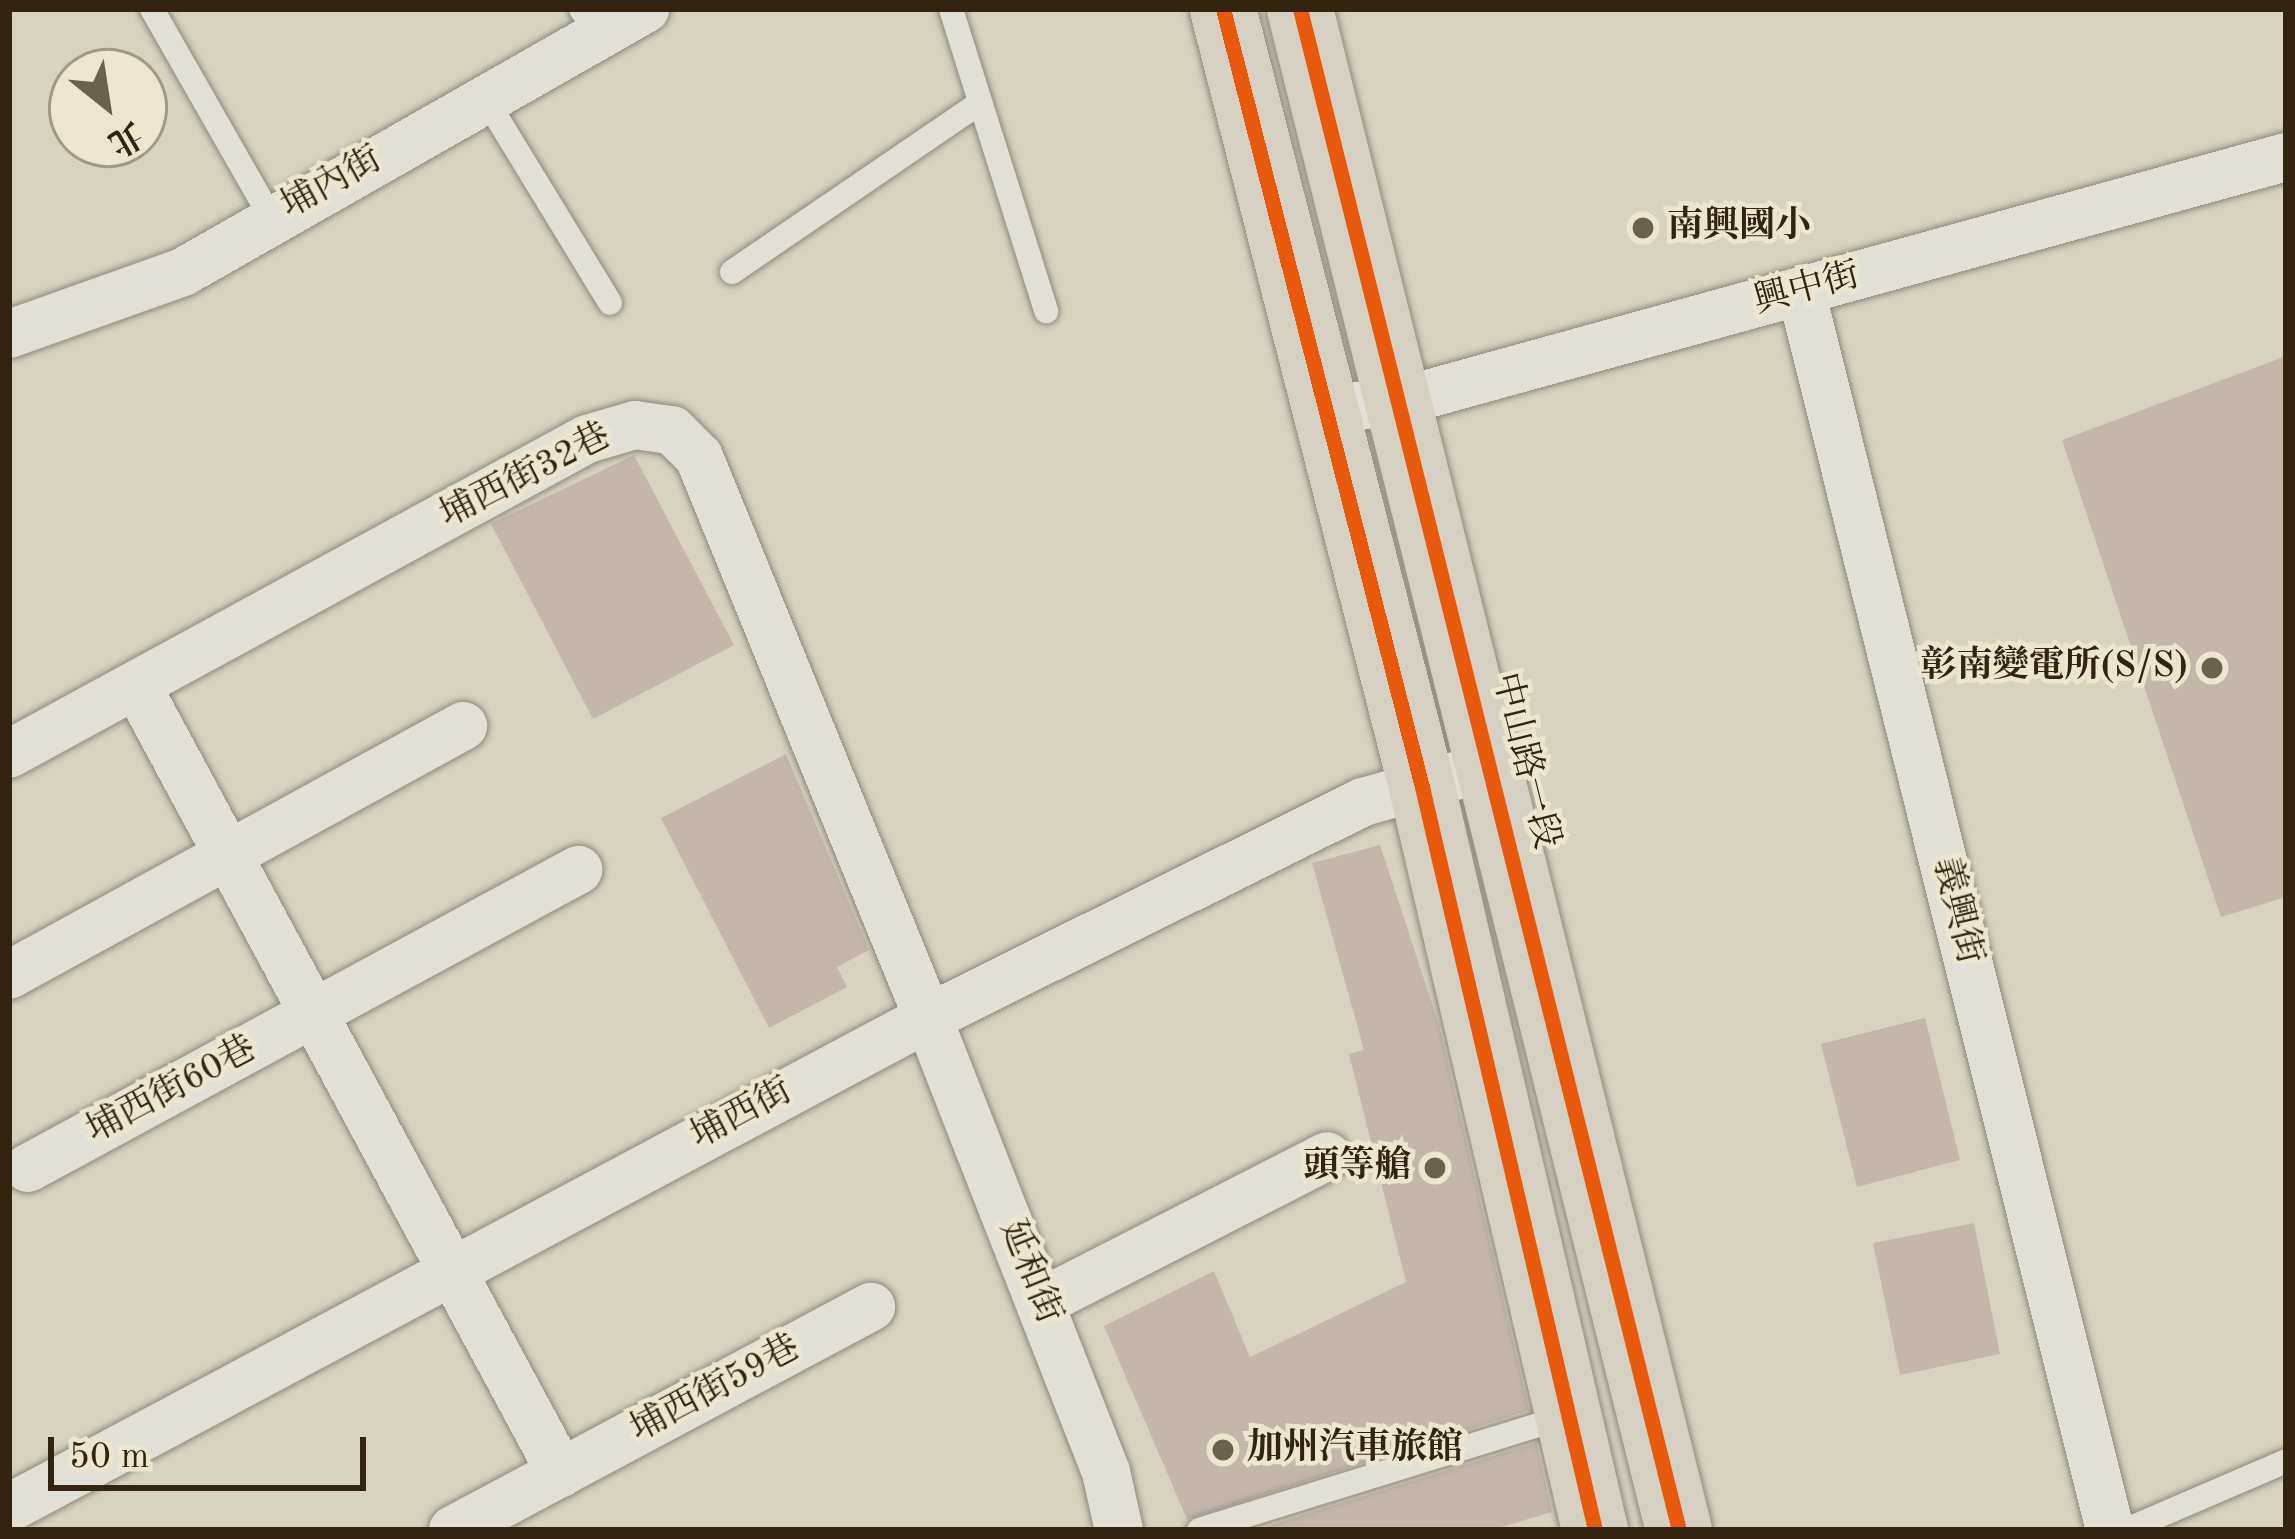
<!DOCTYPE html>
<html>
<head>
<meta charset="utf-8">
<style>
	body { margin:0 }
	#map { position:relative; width:2295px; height:1539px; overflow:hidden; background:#d8d3c1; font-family:"Old Standard TT","Noto Serif TC",serif }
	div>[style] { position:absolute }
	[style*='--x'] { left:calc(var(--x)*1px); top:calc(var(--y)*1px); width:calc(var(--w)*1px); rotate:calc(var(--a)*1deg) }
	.building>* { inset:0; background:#c5b6ac }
	.roads { filter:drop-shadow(0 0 3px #8e8a7d) drop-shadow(0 0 3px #8e8a7d) }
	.service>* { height:24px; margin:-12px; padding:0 12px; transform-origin:12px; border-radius:12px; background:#e1dfd6 }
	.minor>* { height:48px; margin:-24px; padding:0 24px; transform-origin:24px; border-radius:24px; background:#e1dfd6 }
	.primary>* { height:66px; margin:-33px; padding:0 33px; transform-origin:33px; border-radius:33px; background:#d5d0c1 }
	.cycleway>* { height:15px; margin:-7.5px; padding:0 7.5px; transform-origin:7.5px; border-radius:7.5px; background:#e8590c }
	.dots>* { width:33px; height:33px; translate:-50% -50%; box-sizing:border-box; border:6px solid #ece6d1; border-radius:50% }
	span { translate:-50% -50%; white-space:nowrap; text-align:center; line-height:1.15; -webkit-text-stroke:9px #ece6d1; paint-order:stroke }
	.street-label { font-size:36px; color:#322410 }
	.poi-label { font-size:36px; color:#322410; font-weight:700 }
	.left { translate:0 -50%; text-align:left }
	.right { translate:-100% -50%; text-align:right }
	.frame { position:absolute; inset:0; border:12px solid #322410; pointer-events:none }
	.north { position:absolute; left:48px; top:48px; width:120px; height:120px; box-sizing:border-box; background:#ece6d1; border:3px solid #a29884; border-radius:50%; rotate:150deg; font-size:33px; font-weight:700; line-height:48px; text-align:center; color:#322410 }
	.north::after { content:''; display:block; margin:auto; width:42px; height:54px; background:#6c614e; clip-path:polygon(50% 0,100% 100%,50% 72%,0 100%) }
	.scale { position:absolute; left:48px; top:1437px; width:318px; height:54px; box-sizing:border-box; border:6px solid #322410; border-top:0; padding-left:15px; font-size:36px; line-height:42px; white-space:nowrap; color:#322410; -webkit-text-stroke:9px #ece6d1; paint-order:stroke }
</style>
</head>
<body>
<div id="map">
	<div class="building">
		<i style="clip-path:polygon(2286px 356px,2286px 897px,2221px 917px,2062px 440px)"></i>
		<i style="clip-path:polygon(634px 455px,734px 645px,593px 719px,491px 524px)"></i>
		<i style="clip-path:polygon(786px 754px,869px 950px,837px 967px,847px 987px,769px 1028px,661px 818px)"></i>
		<i style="clip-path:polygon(1380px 845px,1439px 1025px,1529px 1410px,1187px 1519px,1104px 1326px,1214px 1271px,1250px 1357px,1406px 1282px,1349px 1054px,1364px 1050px,1312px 863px)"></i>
		<i style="clip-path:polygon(1925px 1018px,1960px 1160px,1857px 1187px,1821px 1044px)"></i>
		<i style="clip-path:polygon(1974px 1223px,2000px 1354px,1900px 1375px,1873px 1243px)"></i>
		<i style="clip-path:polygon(1536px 1443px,1552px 1512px,1491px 1530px,1255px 1530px)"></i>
	</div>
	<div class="roads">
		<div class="service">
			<i style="--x:152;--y:9;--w:241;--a:60.3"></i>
			<i style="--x:581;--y:9;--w:31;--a:57"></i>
			<i style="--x:951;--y:9;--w:317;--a:72.5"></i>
			<i style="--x:485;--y:98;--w:240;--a:58.6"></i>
			<i style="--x:732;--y:272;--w:300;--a:-34.3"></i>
			<i style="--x:1199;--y:1530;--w:381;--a:-17.2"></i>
			<i style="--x:2126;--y:1530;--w:174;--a:-23.3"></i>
		</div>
		<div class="minor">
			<i style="--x:1801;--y:291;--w:1277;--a:76"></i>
			<i style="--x:9;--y:334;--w:185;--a:-19.6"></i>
			<i style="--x:183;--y:272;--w:532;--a:-29.65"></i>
			<i style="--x:1326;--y:409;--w:76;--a:-6"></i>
			<i style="--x:1402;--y:401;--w:917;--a:-15.43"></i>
			<i style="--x:137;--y:686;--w:894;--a:61.69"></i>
			<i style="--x:9;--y:754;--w:658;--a:-28.59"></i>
			<i style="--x:587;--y:439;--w:50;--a:-16.3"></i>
			<i style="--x:635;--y:425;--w:37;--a:8"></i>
			<i style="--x:672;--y:430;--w:38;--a:45"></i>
			<i style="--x:699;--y:457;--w:606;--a:67.79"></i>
			<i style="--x:928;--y:1018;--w:488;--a:68.6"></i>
			<i style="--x:1106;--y:1472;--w:59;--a:77.4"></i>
			<i style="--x:9;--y:975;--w:518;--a:-28.74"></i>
			<i style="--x:28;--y:1168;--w:626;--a:-28.45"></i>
			<i style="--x:1042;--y:1302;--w:320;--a:-27.1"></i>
			<i style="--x:9;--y:1508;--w:1041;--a:-28.07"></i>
			<i style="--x:928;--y:1018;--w:486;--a:-26.4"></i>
			<i style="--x:1363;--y:802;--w:136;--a:-15.8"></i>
			<i style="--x:453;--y:1530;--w:474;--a:-28.1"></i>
		</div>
		<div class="primary">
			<i style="--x:1223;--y:9;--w:803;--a:75.65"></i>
			<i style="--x:1422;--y:787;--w:763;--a:76.89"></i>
			<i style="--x:1300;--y:9;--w:1568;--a:76.01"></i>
		</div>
	</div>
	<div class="cycleway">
		<i style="--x:1223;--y:9;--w:803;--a:75.65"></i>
		<i style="--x:1422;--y:787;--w:763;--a:76.89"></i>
		<i style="--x:1300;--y:9;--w:1568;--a:76.01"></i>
	</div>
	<div class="dots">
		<i style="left:1643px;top:228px;background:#6c614e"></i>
		<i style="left:2212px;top:668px;background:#6c614e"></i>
		<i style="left:1435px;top:1168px;background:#6c614e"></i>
		<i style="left:1223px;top:1450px;background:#6c614e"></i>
	</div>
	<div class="street-label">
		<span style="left:332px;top:184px;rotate:-29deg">埔內街</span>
		<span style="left:1807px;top:290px;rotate:-15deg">興中街</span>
		<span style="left:526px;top:477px;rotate:-27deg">埔西街32巷</span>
		<span style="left:1524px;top:761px;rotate:76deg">中山路一段</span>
		<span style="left:1956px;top:911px;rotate:76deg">義興街</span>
		<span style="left:172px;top:1091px;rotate:-28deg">埔西街60巷</span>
		<span style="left:742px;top:1115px;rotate:-28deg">埔西街</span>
		<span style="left:1029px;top:1272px;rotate:68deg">延和街</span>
		<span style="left:716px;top:1390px;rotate:-28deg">埔西街59巷</span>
	</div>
	<div class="poi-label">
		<span class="left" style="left:1667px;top:228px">南興國小</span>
		<span class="right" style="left:2188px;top:668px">彰南變電所(S/S)</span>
		<span class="right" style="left:1411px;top:1168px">頭等艙</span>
		<span class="left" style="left:1247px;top:1450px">加州汽車旅館</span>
	</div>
	<div class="frame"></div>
	<div class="north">北</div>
	<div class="scale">50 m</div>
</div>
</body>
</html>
